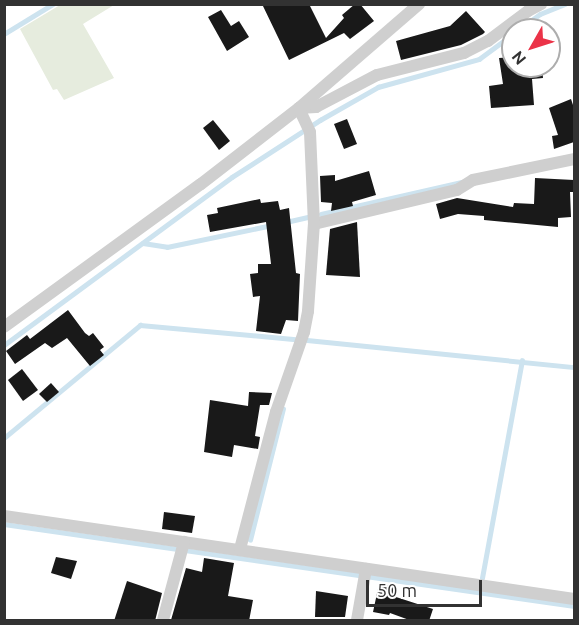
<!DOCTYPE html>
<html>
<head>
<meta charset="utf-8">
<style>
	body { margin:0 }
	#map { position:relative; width:579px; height:625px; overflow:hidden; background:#fff; font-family:Ubuntu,sans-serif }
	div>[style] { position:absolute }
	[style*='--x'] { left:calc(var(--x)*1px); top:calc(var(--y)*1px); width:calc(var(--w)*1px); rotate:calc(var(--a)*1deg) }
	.green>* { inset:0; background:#e6ecde }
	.stream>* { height:4.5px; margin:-2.25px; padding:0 2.25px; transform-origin:2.25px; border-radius:2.25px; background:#cde3ef }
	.building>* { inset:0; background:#191919 }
	.minor>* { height:12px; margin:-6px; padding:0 6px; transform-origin:6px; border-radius:6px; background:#cfcfcf }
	span { translate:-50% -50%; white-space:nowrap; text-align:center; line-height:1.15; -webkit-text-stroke:6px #fff; paint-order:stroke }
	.frame { position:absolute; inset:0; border:6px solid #323232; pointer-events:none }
	.north { position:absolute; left:501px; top:18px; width:60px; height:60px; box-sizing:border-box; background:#fff; border:2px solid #adadad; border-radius:50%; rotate:231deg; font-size:16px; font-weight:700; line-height:24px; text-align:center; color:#323232 }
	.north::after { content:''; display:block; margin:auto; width:21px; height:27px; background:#eb3348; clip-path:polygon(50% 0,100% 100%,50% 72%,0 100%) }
	.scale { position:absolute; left:366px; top:580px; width:116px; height:27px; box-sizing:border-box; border:3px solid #323232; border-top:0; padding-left:8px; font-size:18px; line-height:21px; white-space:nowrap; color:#323232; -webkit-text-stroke:4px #fff; paint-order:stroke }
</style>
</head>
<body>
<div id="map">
	<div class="green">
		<i style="clip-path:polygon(60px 5px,114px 5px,83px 24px,114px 78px,64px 100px,57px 89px,53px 90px,20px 29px)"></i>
	</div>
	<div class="stream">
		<i style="--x:518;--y:30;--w:27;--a:-36"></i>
		<i style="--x:540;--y:14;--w:27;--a:-22"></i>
		<i style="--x:4;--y:34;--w:57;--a:-31.5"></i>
		<i style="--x:321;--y:214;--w:145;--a:-12.8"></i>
		<i style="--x:286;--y:222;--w:23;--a:-13"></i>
		<i style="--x:143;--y:243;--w:24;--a:9"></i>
		<i style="--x:167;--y:247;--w:107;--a:-11.8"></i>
		<i style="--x:307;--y:340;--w:268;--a:5.8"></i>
		<i style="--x:4;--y:345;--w:283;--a:-36.4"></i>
		<i style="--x:232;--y:177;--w:105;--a:-32.9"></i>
		<i style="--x:320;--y:120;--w:67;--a:-29.6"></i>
		<i style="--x:378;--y:87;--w:105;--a:-15.5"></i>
		<i style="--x:479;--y:59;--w:42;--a:-36.3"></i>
		<i style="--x:4;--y:438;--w:177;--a:-39.7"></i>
		<i style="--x:140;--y:325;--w:156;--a:5.2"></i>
		<i style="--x:4;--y:524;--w:576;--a:8.19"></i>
		<i style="--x:250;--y:540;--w:135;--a:-75.9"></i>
		<i style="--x:482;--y:578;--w:221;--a:-79.6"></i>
	</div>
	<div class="building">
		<i style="clip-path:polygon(262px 4px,309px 4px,326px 38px,344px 18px,342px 15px,355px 4px,360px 4px,374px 21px,350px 39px,344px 33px,289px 60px)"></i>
		<i style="clip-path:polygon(221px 10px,231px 26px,239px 21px,249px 37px,227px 51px,208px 17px)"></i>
		<i style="clip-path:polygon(466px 11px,485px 32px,483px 34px,461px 45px,401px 60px,396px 41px,450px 26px)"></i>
		<i style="clip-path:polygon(513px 57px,513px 66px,542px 66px,543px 78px,532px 79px,534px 105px,491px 108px,489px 86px,503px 84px,499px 58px)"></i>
		<i style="clip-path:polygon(571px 99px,574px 108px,574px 142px,554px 149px,552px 136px,558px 135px,549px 108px)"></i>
		<i style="clip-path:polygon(347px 119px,357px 144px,344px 149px,334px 124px)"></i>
		<i style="clip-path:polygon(213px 120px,230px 141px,219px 150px,203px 128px)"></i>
		<i style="clip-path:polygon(369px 171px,376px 195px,352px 202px,353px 206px,331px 211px,332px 203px,321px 202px,320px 176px,335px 175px,335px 181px)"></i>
		<i style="clip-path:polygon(535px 178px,574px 180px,574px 192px,570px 192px,571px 217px,558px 218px,558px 227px,484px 220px,484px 216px,458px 214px,440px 219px,436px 204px,457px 198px,513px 207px,514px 203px,534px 204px)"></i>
		<i style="clip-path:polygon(260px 199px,261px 203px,278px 201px,280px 210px,289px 208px,296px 273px,300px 274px,298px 321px,286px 320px,281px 334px,256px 331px,260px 296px,253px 297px,250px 274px,258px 273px,258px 264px,271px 264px,266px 222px,210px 232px,207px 215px,218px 213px,217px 208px)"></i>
		<i style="clip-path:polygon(357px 222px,360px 277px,326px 275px,330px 229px)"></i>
		<i style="clip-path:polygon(68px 310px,85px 333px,89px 336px,93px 333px,104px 347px,100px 350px,104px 355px,90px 366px,67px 338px,52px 348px,45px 343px,15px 364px,6px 351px,27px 335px,30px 339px)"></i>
		<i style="clip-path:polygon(22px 369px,38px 390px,23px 401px,8px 380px)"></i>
		<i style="clip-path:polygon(51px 383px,59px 392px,47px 402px,39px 394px)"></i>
		<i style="clip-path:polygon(249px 392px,272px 393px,269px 405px,260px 405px,255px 436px,260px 437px,258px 449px,234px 445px,232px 457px,204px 452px,210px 400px,248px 406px)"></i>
		<i style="clip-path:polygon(164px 512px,195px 516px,192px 533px,162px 529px)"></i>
		<i style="clip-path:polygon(56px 557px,77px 561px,71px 579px,51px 573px)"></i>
		<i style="clip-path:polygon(204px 558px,234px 563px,228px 596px,253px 600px,249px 621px,171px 620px,186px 568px,202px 572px)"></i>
		<i style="clip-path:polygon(127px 581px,162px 593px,155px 621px,114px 621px)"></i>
		<i style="clip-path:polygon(379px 584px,397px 587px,396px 597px,433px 609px,429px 621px,412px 621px,390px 613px,389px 615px,373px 612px)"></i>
		<i style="clip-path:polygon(316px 591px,348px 596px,345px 617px,315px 617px)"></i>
	</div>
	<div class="minor">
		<i style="--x:299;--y:108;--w:17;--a:-3"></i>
		<i style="--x:316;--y:107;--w:69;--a:-27.7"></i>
		<i style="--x:377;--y:75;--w:90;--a:-14.2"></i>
		<i style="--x:464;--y:53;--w:27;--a:-27"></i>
		<i style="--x:488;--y:41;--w:50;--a:-36.9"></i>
		<i style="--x:528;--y:11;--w:15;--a:-28"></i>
		<i style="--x:314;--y:224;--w:147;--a:-13.4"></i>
		<i style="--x:457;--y:190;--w:19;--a:-32"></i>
		<i style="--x:473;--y:180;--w:103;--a:-11.7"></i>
		<i style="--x:4;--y:327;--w:243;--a:-36"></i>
		<i style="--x:201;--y:184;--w:124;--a:-37.8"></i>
		<i style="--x:299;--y:108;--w:159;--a:-40.9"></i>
		<i style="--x:4;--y:516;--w:576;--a:8.28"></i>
		<i style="--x:240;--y:549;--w:142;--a:-75.3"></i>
		<i style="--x:276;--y:412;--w:85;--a:-70.7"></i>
		<i style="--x:304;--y:332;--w:21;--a:-79"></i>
		<i style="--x:308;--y:311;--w:87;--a:-86.1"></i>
		<i style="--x:314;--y:224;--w:92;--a:-92.5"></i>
		<i style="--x:310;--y:132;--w:26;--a:-115"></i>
		<i style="--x:163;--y:620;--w:81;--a:-74.9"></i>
		<i style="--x:357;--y:620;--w:52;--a:-80"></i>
	</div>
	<div class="frame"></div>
	<div class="north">N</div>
	<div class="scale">50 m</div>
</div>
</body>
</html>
